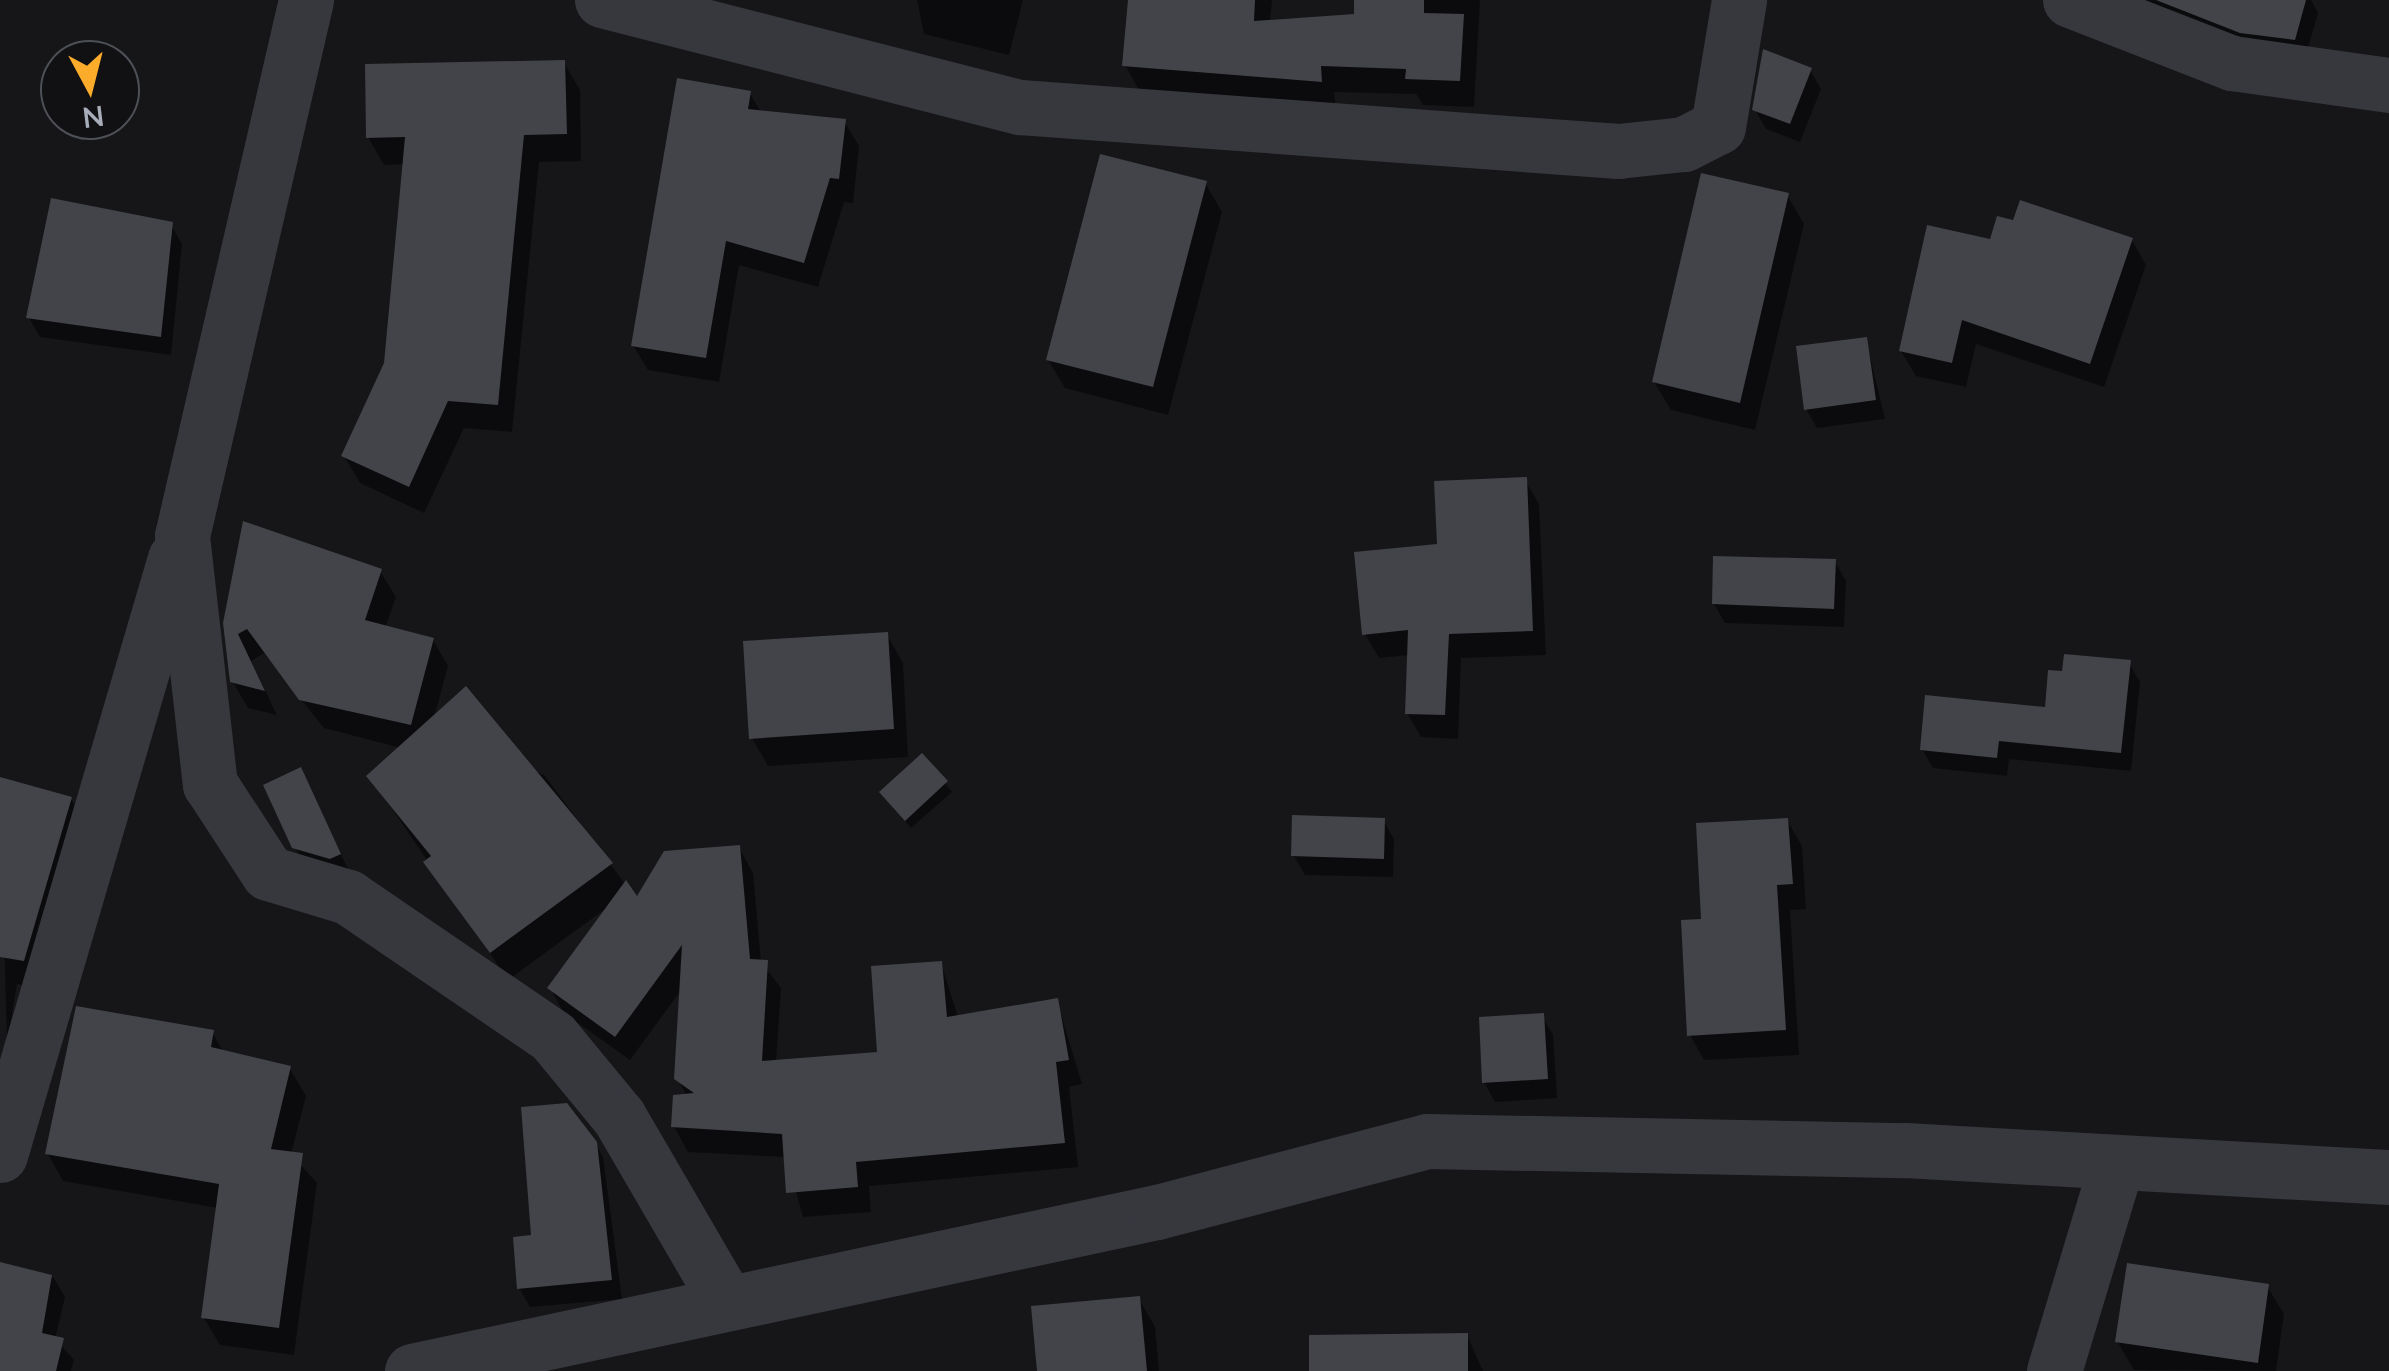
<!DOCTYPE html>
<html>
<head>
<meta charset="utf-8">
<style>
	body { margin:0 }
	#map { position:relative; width:2389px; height:1371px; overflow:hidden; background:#161619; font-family:Lato,sans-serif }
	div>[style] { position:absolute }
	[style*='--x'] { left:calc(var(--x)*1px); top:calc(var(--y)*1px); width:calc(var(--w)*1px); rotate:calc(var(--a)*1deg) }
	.shadow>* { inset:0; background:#0007 }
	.building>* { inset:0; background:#424449 }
	.street>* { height:55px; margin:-27.5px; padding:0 27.5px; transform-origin:27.5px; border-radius:27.5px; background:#37383e }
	span { translate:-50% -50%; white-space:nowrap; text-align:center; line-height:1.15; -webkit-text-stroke:8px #111114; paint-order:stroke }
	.north { position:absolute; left:40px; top:40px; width:100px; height:100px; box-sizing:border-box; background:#111114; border:2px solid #4d5056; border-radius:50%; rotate:173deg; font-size:28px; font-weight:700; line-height:40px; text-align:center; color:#a8aeb9 }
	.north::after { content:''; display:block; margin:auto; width:35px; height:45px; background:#fbac2b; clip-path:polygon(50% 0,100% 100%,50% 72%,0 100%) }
</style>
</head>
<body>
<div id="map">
	<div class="shadow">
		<i style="clip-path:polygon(917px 0,1023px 0,1009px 55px,924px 34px)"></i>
		<i style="clip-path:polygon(1131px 0,1272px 0,1270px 22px,1356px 16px,1357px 0,1480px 0,1474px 107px,1423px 105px,1416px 94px,1334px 92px,1336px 108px,1140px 92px,1125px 65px)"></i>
		<i style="clip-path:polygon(2121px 0,2311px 0,2318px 13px,2305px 58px)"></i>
		<i style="clip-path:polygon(564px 63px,580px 90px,581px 161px,539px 162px,512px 432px,464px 428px,424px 513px,360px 483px,344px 456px,387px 363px,405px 164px,384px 165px,368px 137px)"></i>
		<i style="clip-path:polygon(1810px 70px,1821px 89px,1800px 142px,1766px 129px,1755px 110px)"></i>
		<i style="clip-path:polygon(750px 94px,761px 112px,844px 121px,859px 146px,853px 203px,844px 202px,818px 287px,739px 265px,719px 382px,648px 370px,633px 345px)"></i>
		<i style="clip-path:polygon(1205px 183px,1222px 212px,1168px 415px,1065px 388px,1048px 360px)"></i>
		<i style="clip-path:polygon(1787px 195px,1804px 224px,1755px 430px,1671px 410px,1654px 382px)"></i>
		<i style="clip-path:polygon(171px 225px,182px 244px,171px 355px,40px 337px,29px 318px)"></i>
		<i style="clip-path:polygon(2132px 240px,2146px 265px,2104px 387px,1976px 344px,1966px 387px,1916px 376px,1901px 351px,1991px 242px)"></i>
		<i style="clip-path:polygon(1866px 340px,1885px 419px,1817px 428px,1806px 409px)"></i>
		<i style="clip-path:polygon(1525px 480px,1539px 504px,1546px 655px,1461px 658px,1458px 739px,1421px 737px,1407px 713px,1409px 655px,1379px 658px,1365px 634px,1439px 546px)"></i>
		<i style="clip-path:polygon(1835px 562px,1846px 581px,1844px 627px,1725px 623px,1714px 604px)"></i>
		<i style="clip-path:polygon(380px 571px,396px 597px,385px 628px,433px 640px,448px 666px,434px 718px,545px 776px,637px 900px,739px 848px,753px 873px,761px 962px,781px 988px,776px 1062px,880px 1054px,941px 963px,958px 1017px,1057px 1001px,1082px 1084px,1069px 1087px,1078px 1167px,869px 1186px,871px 1212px,803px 1217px,786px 1157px,688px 1152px,674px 1127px,687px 1096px,677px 1078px,682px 989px,630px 1060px,564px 1013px,550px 988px,608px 907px,508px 980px,370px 776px,401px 748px,324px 728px,264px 653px,251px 661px,277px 715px,248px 708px,232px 681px,226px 623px)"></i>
		<i style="clip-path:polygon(887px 635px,903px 663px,908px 757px,768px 766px,752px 738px)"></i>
		<i style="clip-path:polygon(2129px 663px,2140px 682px,2131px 771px,2009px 759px,2007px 776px,1933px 768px,1922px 749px,2047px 710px)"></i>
		<i style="clip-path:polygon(922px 756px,952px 792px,911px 828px,882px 793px)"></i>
		<i style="clip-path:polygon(0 780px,71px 799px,87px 827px,40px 988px,17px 984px,7px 1044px)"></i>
		<i style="clip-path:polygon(310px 790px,350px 873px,306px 866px,294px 846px)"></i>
		<i style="clip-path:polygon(1383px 820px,1394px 839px,1393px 877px,1305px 875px,1294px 856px)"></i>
		<i style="clip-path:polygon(1787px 820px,1802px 846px,1806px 909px,1790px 910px,1799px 1055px,1704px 1060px,1690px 1035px,1703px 921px)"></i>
		<i style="clip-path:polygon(1542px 1016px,1553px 1035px,1557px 1098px,1495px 1102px,1484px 1082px)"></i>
		<i style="clip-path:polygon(212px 1032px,224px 1053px,290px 1069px,306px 1096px,291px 1154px,317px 1183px,294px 1355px,220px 1345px,204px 1318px,218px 1208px,63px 1181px,48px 1154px)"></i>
		<i style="clip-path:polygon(591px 1136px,603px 1157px,622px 1299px,530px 1307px,519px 1288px,534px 1237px)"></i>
		<i style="clip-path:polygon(0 1265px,54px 1278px,65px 1297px,55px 1339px,74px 1360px,71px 1371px,0 1371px)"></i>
		<i style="clip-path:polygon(2267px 1286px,2284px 1314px,2276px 1371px,2134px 1370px,2117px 1341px)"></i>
		<i style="clip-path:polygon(1139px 1299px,1155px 1327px,1159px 1371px,1039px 1371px)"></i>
		<i style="clip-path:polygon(1467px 1335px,1483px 1371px,1311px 1371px)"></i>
	</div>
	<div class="building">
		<i style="clip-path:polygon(1128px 0,1255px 0,1254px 21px,1354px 14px,1354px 0,1424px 0,1424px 13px,1464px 14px,1460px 81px,1405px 79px,1406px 69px,1321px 66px,1322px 82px,1122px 66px)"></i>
		<i style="clip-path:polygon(2156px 0,2306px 0,2295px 40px,2240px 33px)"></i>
		<i style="clip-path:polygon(1763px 49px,1812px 68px,1790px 124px,1752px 110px)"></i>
		<i style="clip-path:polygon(565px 60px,567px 134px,524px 135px,498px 405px,448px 401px,409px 487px,341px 456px,384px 363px,405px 137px,366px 138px,365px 64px)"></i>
		<i style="clip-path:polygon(677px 78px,751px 91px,748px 109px,846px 119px,839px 179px,830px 178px,804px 263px,726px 241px,706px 358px,631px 346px)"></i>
		<i style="clip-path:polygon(1100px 154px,1207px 181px,1153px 387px,1046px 360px)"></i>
		<i style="clip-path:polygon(1701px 173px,1789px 193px,1740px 403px,1652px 382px)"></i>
		<i style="clip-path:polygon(51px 198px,173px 222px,161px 337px,26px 318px)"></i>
		<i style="clip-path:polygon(2020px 200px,2133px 238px,2090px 364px,1962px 320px,1952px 363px,1899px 351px,1927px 225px,1990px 239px,1997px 216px,2013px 220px)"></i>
		<i style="clip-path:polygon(1867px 337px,1876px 400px,1804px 410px,1796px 346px)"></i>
		<i style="clip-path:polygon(1527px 477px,1533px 631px,1449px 634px,1445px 715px,1405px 714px,1408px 630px,1362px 635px,1354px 552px,1437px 544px,1434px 481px)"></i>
		<i style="clip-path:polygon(243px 521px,382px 569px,365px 620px,434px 638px,411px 725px,299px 700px,247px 629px,238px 634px,265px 691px,230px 682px,223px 623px)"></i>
		<i style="clip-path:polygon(1713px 556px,1836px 559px,1834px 609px,1712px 604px)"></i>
		<i style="clip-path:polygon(888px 632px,894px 729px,749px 739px,743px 641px)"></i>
		<i style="clip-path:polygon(2064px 654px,2131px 660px,2121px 753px,1999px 741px,1997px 758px,1920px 750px,1925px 695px,2045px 707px,2048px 670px,2062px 671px)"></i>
		<i style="clip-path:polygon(466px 686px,613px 863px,490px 953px,423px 862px,431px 856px,366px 776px)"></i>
		<i style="clip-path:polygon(922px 753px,948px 781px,905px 821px,879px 792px)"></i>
		<i style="clip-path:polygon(301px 767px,341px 854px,330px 859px,292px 848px,263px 785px)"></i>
		<i style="clip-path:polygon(0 777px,72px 797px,24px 961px,0 957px)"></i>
		<i style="clip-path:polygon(1292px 815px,1385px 818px,1384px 859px,1291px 856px)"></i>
		<i style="clip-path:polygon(1788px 818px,1793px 884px,1777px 885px,1786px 1030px,1687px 1036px,1681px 920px,1701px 919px,1696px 823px)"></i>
		<i style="clip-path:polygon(740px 845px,750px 959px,768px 960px,762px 1061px,877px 1052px,871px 966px,942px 961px,947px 1017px,1058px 998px,1069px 1060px,1056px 1062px,1065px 1143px,856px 1162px,858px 1187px,786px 1193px,782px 1134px,671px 1127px,673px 1095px,694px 1093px,674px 1079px,682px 945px,615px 1037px,547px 988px,626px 880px,637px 896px,664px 851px)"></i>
		<i style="clip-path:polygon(76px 1006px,214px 1030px,211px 1047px,291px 1066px,271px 1149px,303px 1153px,279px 1328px,201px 1318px,219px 1184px,45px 1154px)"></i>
		<i style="clip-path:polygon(1544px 1013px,1548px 1079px,1482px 1083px,1479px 1017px)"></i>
		<i style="clip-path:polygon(567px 1103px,597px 1142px,612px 1280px,517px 1289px,513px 1237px,531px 1235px,521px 1107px)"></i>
		<i style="clip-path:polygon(0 1262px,52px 1275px,42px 1333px,64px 1338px,56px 1371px,0 1371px)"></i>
		<i style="clip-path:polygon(2127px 1263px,2269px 1284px,2258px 1363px,2115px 1342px)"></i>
		<i style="clip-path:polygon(1140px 1296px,1147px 1371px,1037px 1371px,1031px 1306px)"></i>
		<i style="clip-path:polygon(1468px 1333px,1468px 1371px,1309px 1371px,1309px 1335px)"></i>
	</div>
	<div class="street">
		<i style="--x:306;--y:0;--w:550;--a:103.03"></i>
		<i style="--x:182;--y:536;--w:250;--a:83.6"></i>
		<i style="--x:210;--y:784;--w:106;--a:56.9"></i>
		<i style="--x:268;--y:873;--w:84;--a:16.7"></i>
		<i style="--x:348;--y:897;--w:248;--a:34.3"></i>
		<i style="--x:553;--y:1037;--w:104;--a:50.5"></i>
		<i style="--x:619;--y:1117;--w:211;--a:59.8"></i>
		<i style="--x:602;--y:0;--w:431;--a:14.4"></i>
		<i style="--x:1020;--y:107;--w:600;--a:4.21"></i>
		<i style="--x:1618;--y:151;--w:66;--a:-6.1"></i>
		<i style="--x:1684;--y:144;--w:38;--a:-27"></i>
		<i style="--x:1718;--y:127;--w:129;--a:-80.6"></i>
		<i style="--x:2070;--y:0;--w:174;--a:21.3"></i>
		<i style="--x:2232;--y:63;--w:159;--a:8"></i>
		<i style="--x:0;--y:1155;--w:622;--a:-73.66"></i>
		<i style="--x:412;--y:1371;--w:762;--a:-12.05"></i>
		<i style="--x:1157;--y:1212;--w:279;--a:-14.7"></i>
		<i style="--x:1427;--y:1141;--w:478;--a:1.1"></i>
		<i style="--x:1905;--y:1150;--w:485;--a:3.2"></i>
		<i style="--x:2054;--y:1371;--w:218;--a:-73.2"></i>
	</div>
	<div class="north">N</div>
</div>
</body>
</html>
